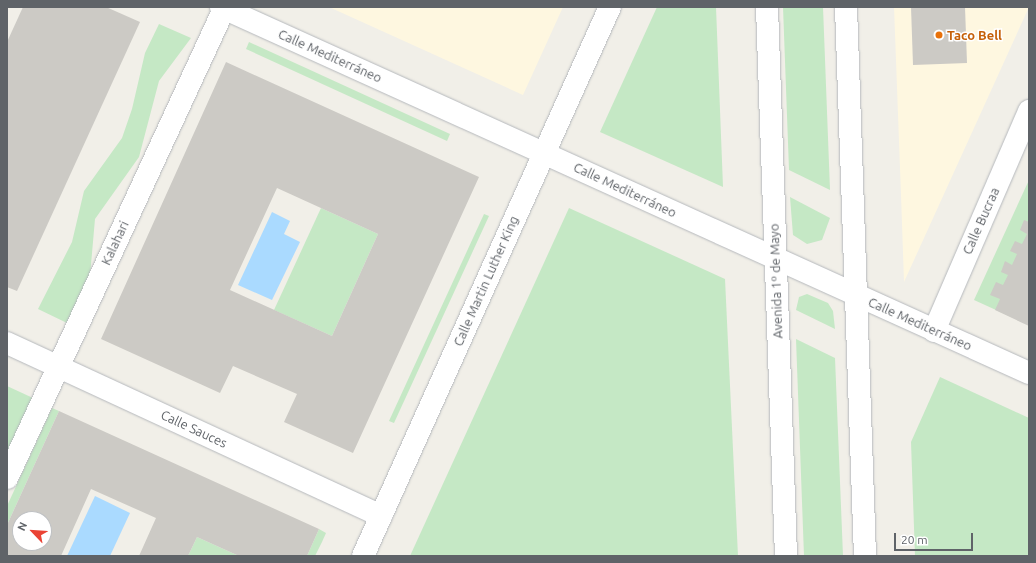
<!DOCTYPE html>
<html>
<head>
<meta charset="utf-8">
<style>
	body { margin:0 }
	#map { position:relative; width:1036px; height:563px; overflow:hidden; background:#f1efe8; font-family:Ubuntu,sans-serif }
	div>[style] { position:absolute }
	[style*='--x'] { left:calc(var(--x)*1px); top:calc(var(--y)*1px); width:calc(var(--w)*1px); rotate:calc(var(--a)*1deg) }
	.commercial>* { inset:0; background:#fef7e0 }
	.green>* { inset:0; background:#c5e8c5 }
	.water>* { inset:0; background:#aadaff }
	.building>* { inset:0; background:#cccac5 }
	.roads { filter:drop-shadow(0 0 1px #b5b8bc) drop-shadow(0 0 1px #b5b8bc) }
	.minor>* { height:22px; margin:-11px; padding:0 11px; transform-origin:11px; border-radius:11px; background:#fff }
	.dots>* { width:11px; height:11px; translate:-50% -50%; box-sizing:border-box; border:2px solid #fff; border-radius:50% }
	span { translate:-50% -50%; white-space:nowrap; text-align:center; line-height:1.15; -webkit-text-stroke:3px #fff; paint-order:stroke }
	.food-label { font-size:13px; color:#c56008; font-weight:700 }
	.left { translate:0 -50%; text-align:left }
	.street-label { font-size:13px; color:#5f6368 }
	.frame { position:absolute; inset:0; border:8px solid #5f6368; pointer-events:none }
	.north { position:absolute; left:12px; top:511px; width:40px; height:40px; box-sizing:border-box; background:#fff; border:1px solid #bfc1c3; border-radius:50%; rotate:295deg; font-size:11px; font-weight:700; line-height:16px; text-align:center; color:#5f6368 }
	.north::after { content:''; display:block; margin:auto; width:14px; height:18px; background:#ea4335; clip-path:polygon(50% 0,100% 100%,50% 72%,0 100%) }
	.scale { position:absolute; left:894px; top:533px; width:79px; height:18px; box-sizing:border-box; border:2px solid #5f6368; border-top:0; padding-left:5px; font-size:12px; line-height:14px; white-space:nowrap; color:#5f6368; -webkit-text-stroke:3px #fff; paint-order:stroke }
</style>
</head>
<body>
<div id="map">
	<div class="commercial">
		<i style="clip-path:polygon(329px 7px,563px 7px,523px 95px)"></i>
		<i style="clip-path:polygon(894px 7px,1029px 7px,904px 282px,901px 195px)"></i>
	</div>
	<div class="green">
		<i style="clip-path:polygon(657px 7px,716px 7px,723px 187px,600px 132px)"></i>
		<i style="clip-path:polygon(783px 7px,823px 7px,830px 190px,789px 170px)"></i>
		<i style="clip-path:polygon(159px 24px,191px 38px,159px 81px,139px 157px,95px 219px,90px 276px,67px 323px,38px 309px,72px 242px,84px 191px,122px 138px,132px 109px,145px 53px)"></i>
		<i style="clip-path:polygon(249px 42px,450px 134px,447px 141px,246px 49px)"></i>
		<i style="clip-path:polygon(1029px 180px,1029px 325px,974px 300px)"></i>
		<i style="clip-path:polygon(790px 197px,830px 218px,822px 240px,807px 244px,793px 235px)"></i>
		<i style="clip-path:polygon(321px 208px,378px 234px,332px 336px,274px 310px)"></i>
		<i style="clip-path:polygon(569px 208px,725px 279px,738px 556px,410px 556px)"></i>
		<i style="clip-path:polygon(484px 214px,489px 216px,394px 423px,389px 421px)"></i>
		<i style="clip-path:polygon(807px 294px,828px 303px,833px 311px,835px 329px,796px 310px,799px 297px)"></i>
		<i style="clip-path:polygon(796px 339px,835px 358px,843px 556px,804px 556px)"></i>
		<i style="clip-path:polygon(940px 377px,1029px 418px,1029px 556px,915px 556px,911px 442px)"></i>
		<i style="clip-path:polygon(7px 386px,33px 398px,7px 455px)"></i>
		<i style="clip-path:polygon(52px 408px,59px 411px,7px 525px,7px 506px)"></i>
		<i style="clip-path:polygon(319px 529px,326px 533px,322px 542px,315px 556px,307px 556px)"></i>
		<i style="clip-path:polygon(197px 537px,239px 556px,188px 556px)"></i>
	</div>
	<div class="water">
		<i style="clip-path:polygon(272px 212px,290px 221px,284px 234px,300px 242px,272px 300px,238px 285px)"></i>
		<i style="clip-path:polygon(95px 496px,130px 513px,110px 556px,67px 556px)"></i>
	</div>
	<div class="building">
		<i style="clip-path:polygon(23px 7px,106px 7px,140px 22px,17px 291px,7px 287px,7px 42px)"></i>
		<i style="clip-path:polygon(911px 7px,965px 7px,967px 63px,913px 65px)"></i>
		<i style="clip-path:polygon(evenodd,226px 62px,479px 177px,353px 453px,284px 422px,297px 394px,233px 366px,220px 393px,101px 339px,226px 62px,277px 188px,378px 234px,332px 336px,230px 290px,277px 188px)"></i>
		<i style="clip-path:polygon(1024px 220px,1029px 222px,1029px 326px,995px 310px,1000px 299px,990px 295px,996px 282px,1003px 285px,1008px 275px,1001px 272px,1005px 261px,1012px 265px,1017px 254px,1010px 251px,1015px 241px,1022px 244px,1027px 234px,1020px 230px)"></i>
		<i style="clip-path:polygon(evenodd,59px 411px,319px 529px,307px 556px,239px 556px,197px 537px,188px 556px,139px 556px,156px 518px,91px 489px,61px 556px,7px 556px,7px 525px,59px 411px,20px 519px,44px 519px,44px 543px,20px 543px,20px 519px)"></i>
	</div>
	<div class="roads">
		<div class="minor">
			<i style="--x:221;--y:7;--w:887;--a:24.37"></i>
			<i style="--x:767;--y:7;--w:549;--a:88.02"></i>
			<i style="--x:846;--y:7;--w:549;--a:88.02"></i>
			<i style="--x:934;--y:331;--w:240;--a:-66.6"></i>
			<i style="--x:7;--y:343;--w:412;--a:24.8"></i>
			<i style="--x:7;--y:478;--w:517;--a:-65.17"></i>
			<i style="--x:363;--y:556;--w:602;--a:-65.78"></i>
		</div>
	</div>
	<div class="dots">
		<i style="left:939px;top:35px;background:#e8710a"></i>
	</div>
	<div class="food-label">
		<span class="left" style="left:947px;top:35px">Taco Bell</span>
	</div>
	<div class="street-label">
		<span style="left:330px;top:56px;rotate:24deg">Calle Mediterráneo</span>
		<span style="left:625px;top:190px;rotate:25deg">Calle Mediterráneo</span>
		<span style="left:981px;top:221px;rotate:-66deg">Calle Bucraa</span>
		<span style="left:115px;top:243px;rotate:-65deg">Kalahari</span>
		<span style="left:486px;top:281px;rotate:-66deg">Calle Martin Luther King</span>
		<span style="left:776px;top:281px;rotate:-92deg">Avenida 1º de Mayo</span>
		<span style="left:920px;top:324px;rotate:24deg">Calle Mediterráneo</span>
		<span style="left:194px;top:429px;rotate:25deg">Calle Sauces</span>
	</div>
	<div class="frame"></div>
	<div class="north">N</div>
	<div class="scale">20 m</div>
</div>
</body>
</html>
